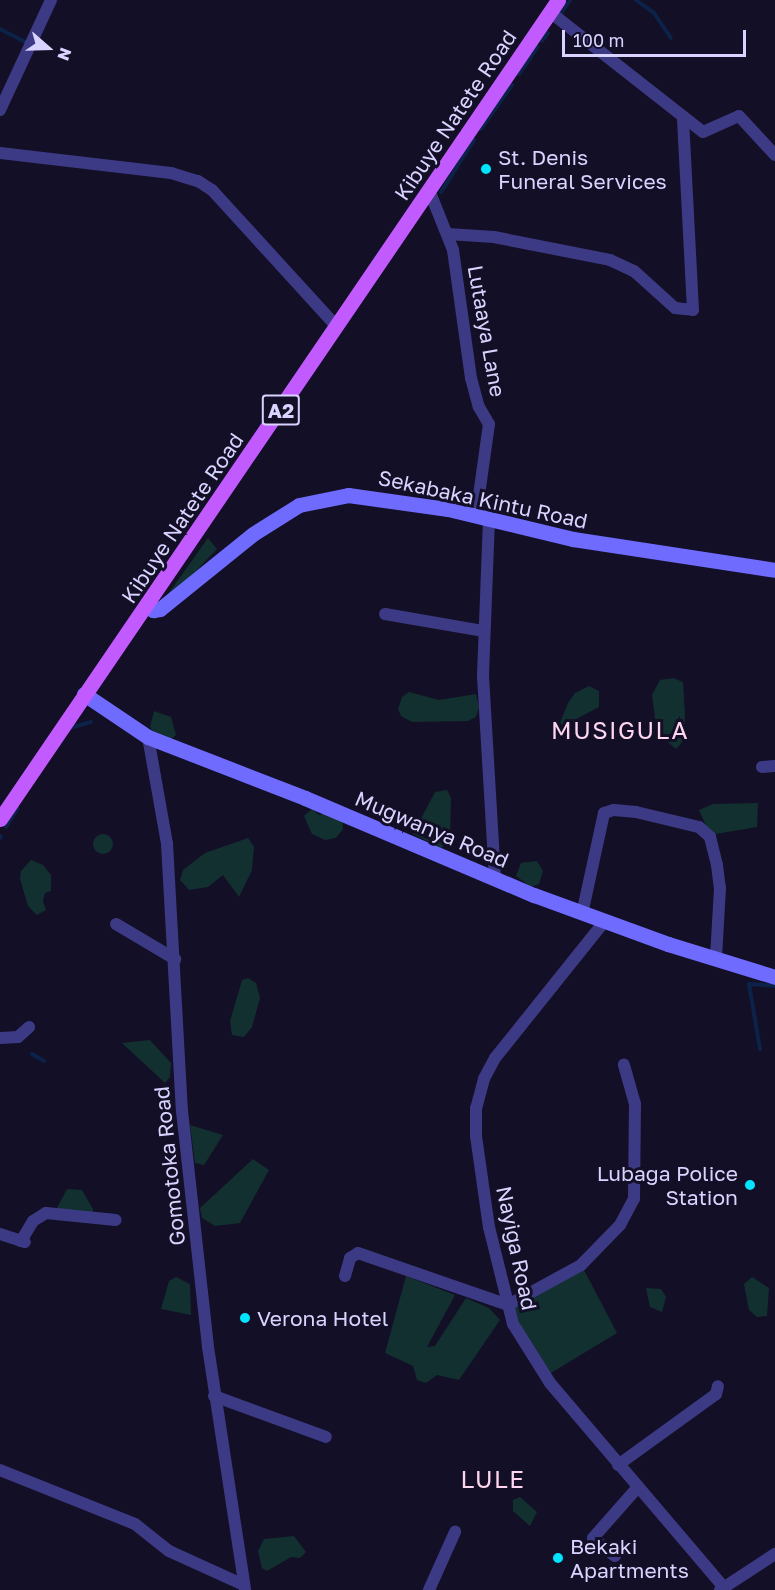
<!DOCTYPE html>
<html>
<head>
<meta charset="utf-8">
<style>
	body { margin:0 }
	#map { position:relative; width:775px; height:1590px; overflow:hidden; background:#130f26; font-family:"Golos Text",sans-serif }
	div>[style] { position:absolute }
	[style*='--x'] { left:calc(var(--x)*1px); top:calc(var(--y)*1px); width:calc(var(--w)*1px); rotate:calc(var(--a)*1deg) }
	.green>* { inset:0; background:#12302f }
	.round { border-radius:50% }
	.stream>* { height:4px; margin:-2px; padding:0 2px; transform-origin:2px; border-radius:2px; background:#0c2248 }
	.street>* { height:12px; margin:-6px; padding:0 6px; transform-origin:6px; border-radius:6px; background:#3d3a85 }
	.secondary>* { height:15px; margin:-7.5px; padding:0 7.5px; transform-origin:7.5px; border-radius:7.5px; background:#6f6bff }
	.primary>* { height:15px; margin:-7.5px; padding:0 7.5px; transform-origin:7.5px; border-radius:7.5px; background:#c25bff }
	.dots>* { width:16px; height:16px; translate:-50% -50%; box-sizing:border-box; border:3px solid #130f26; border-radius:50% }
	span { translate:-50% -50%; white-space:nowrap; text-align:center; line-height:1.15; -webkit-text-stroke:6px #130f26; paint-order:stroke }
	.shield-label span { padding:2px 4px; background:#130f26; border:2px solid; border-radius:4px; -webkit-text-stroke-width:0 }
	.shield-label { font-size:20px; color:#d9d4ff; font-weight:700 }
	.street-label { font-size:21px; color:#d9d4ff }
	.poi-label { font-size:21px; color:#d9d4ff }
	.left { translate:0 -50%; text-align:left }
	.right { translate:-100% -50%; text-align:right }
	.quarter-label { font-size:24px; color:#ffd6f0; letter-spacing:1.5px }
	.north { position:absolute; left:18px; top:18px; width:60px; height:60px; -webkit-text-stroke:4px #130f26; paint-order:stroke; rotate:110deg; font-size:16px; font-weight:700; line-height:24px; text-align:center; color:#d9d4ff }
	.north::after { content:''; display:block; margin:auto; width:21px; height:27px; background:#d9d4ff; clip-path:polygon(50% 0,100% 100%,50% 72%,0 100%) }
	.scale { position:absolute; left:562px; top:30px; width:184px; height:27px; box-sizing:border-box; border:3px solid #d9d4ff; border-top:0; padding-left:8px; font-size:18px; line-height:21px; white-space:nowrap; color:#d9d4ff; -webkit-text-stroke:4px #130f26; paint-order:stroke }
</style>
</head>
<body>
<div id="map">
	<div class="green">
		<i style="clip-path:polygon(208px 538px,217px 549px,174px 594px,166px 597px)"></i>
		<i style="clip-path:polygon(673px 678px,683px 682px,685px 715px,684px 740px,676px 749px,657px 733px,652px 695px,660px 680px)"></i>
		<i style="clip-path:polygon(589px 686px,599px 691px,599px 707px,563px 726px,560px 723px,568px 703px,575px 693px)"></i>
		<i style="clip-path:polygon(409px 692px,439px 700px,476px 694px,479px 707px,476px 717px,468px 721px,412px 722px,401px 716px,398px 709px,402px 697px)"></i>
		<i style="clip-path:polygon(154px 711px,171px 717px,176px 735px,169px 741px,156px 737px,150px 727px)"></i>
		<i style="clip-path:polygon(447px 790px,451px 798px,450px 841px,441px 848px,413px 834px,435px 792px)"></i>
		<i style="clip-path:polygon(758px 803px,757px 827px,710px 835px,699px 810px,713px 804px)"></i>
		<i style="clip-path:polygon(312px 809px,319px 815px,334px 810px,342px 814px,343px 829px,336px 838px,325px 840px,312px 834px,304px 816px)"></i>
		<i class="round" style="left:93px;top:834px;width:20px;height:20px"></i>
		<i style="clip-path:polygon(248px 838px,254px 847px,252px 870px,239px 897px,223px 875px,208px 887px,189px 890px,180px 880px,183px 870px,205px 853px)"></i>
		<i style="clip-path:polygon(31px 860px,43px 865px,51px 875px,51px 891px,45px 893px,43px 901px,46px 910px,37px 915px,28px 906px,20px 879px,21px 871px)"></i>
		<i style="clip-path:polygon(537px 861px,543px 871px,539px 884px,531px 887px,516px 876px,521px 863px)"></i>
		<i style="clip-path:polygon(248px 978px,256px 983px,260px 998px,252px 1027px,244px 1037px,232px 1035px,230px 1021px,242px 980px)"></i>
		<i style="clip-path:polygon(150px 1040px,171px 1063px,170px 1077px,165px 1083px,122px 1043px)"></i>
		<i style="clip-path:polygon(190px 1125px,223px 1135px,204px 1165px,195px 1163px)"></i>
		<i style="clip-path:polygon(253px 1159px,269px 1170px,240px 1223px,215px 1226px,202px 1218px,200px 1208px)"></i>
		<i style="clip-path:polygon(67px 1189px,82px 1190px,93px 1209px,93px 1218px,65px 1221px,57px 1208px)"></i>
		<i style="clip-path:polygon(584px 1270px,617px 1333px,546px 1376px,526px 1343px,514px 1307px)"></i>
		<i style="clip-path:polygon(406px 1276px,455px 1295px,427px 1347px,435px 1346px,466px 1298px,489px 1308px,500px 1320px,459px 1380px,437px 1375px,426px 1383px,417px 1380px,413px 1366px,385px 1353px)"></i>
		<i style="clip-path:polygon(176px 1277px,190px 1284px,191px 1315px,161px 1309px,169px 1281px)"></i>
		<i style="clip-path:polygon(752px 1277px,769px 1288px,767px 1316px,757px 1317px,749px 1310px,744px 1284px)"></i>
		<i style="clip-path:polygon(646px 1288px,661px 1289px,666px 1297px,662px 1312px,650px 1307px)"></i>
		<i style="clip-path:polygon(520px 1497px,537px 1512px,530px 1526px,513px 1511px,513px 1500px)"></i>
		<i style="clip-path:polygon(294px 1536px,306px 1552px,300px 1558px,291px 1557px,267px 1571px,262px 1568px,258px 1551px,264px 1539px)"></i>
	</div>
	<div class="stream">
		<i style="--x:636;--y:0;--w:22;--a:36"></i>
		<i style="--x:654;--y:13;--w:30;--a:56"></i>
		<i style="--x:560;--y:15;--w:18;--a:-56"></i>
		<i style="--x:0;--y:29;--w:27;--a:27"></i>
		<i style="--x:542;--y:41;--w:10;--a:-53"></i>
		<i style="--x:519;--y:74;--w:33;--a:-55"></i>
		<i style="--x:481;--y:129;--w:54;--a:-54.8"></i>
		<i style="--x:441;--y:192;--w:62;--a:-57.6"></i>
		<i style="--x:70;--y:728;--w:22;--a:-16"></i>
		<i style="--x:6;--y:827;--w:22;--a:-58"></i>
		<i style="--x:0;--y:838;--w:2;--a:-63"></i>
		<i style="--x:760;--y:1049;--w:66;--a:-99.6"></i>
		<i style="--x:749;--y:984;--w:26;--a:4"></i>
		<i style="--x:32;--y:1054;--w:14;--a:30"></i>
	</div>
	<div class="street">
		<i style="--x:550;--y:12;--w:194;--a:38.1"></i>
		<i style="--x:703;--y:132;--w:39;--a:-24"></i>
		<i style="--x:739;--y:116;--w:53;--a:47.3"></i>
		<i style="--x:0;--y:110;--w:121;--a:-65.1"></i>
		<i style="--x:0;--y:153;--w:172;--a:6.7"></i>
		<i style="--x:171;--y:173;--w:28;--a:17"></i>
		<i style="--x:198;--y:181;--w:17;--a:33"></i>
		<i style="--x:212;--y:190;--w:185;--a:47.6"></i>
		<i style="--x:429;--y:190;--w:65;--a:68.2"></i>
		<i style="--x:453;--y:250;--w:129;--a:82"></i>
		<i style="--x:471;--y:378;--w:30;--a:75"></i>
		<i style="--x:479;--y:407;--w:20;--a:60"></i>
		<i style="--x:489;--y:424;--w:93;--a:98"></i>
		<i style="--x:448;--y:234;--w:46;--a:3.7"></i>
		<i style="--x:494;--y:237;--w:118;--a:11.2"></i>
		<i style="--x:610;--y:260;--w:26;--a:25"></i>
		<i style="--x:634;--y:271;--w:55;--a:42.1"></i>
		<i style="--x:675;--y:308;--w:18;--a:6"></i>
		<i style="--x:693;--y:310;--w:192;--a:-93"></i>
		<i style="--x:489;--y:519;--w:157;--a:92.2"></i>
		<i style="--x:483;--y:676;--w:202;--a:86.6"></i>
		<i style="--x:385;--y:614;--w:99;--a:9.8"></i>
		<i style="--x:148;--y:737;--w:109;--a:79.9"></i>
		<i style="--x:167;--y:844;--w:267;--a:86.8"></i>
		<i style="--x:182;--y:1111;--w:237;--a:83.7"></i>
		<i style="--x:208;--y:1347;--w:246;--a:81.3"></i>
		<i style="--x:762;--y:767;--w:13;--a:-4"></i>
		<i style="--x:582;--y:914;--w:103;--a:-77.7"></i>
		<i style="--x:604;--y:813;--w:10;--a:-17"></i>
		<i style="--x:614;--y:810;--w:22;--a:5"></i>
		<i style="--x:636;--y:812;--w:65;--a:13.4"></i>
		<i style="--x:699;--y:827;--w:15;--a:42"></i>
		<i style="--x:710;--y:837;--w:29;--a:76"></i>
		<i style="--x:717;--y:865;--w:23;--a:83"></i>
		<i style="--x:720;--y:888;--w:70;--a:93.3"></i>
		<i style="--x:604;--y:922;--w:174;--a:128.7"></i>
		<i style="--x:495;--y:1058;--w:24;--a:118"></i>
		<i style="--x:484;--y:1079;--w:30;--a:105"></i>
		<i style="--x:476;--y:1108;--w:28;--a:90"></i>
		<i style="--x:476;--y:1136;--w:92;--a:81.9"></i>
		<i style="--x:489;--y:1227;--w:100;--a:76.1"></i>
		<i style="--x:513;--y:1324;--w:70;--a:57.9"></i>
		<i style="--x:550;--y:1383;--w:267;--a:49.6"></i>
		<i style="--x:116;--y:924;--w:69;--a:30.7"></i>
		<i style="--x:0;--y:1038;--w:18;--a:-3"></i>
		<i style="--x:18;--y:1037;--w:15;--a:-42"></i>
		<i style="--x:0;--y:1234;--w:26;--a:18"></i>
		<i style="--x:21;--y:1241;--w:23;--a:-59"></i>
		<i style="--x:33;--y:1221;--w:15;--a:-32"></i>
		<i style="--x:46;--y:1213;--w:70;--a:5.7"></i>
		<i style="--x:345;--y:1276;--w:19;--a:-74"></i>
		<i style="--x:350;--y:1258;--w:9;--a:-32"></i>
		<i style="--x:358;--y:1253;--w:159;--a:19.1"></i>
		<i style="--x:508;--y:1305;--w:83;--a:-28.7"></i>
		<i style="--x:581;--y:1265;--w:56;--a:-45.7"></i>
		<i style="--x:620;--y:1225;--w:30;--a:-62"></i>
		<i style="--x:634;--y:1199;--w:95;--a:-89.4"></i>
		<i style="--x:635;--y:1104;--w:41;--a:-105.8"></i>
		<i style="--x:214;--y:1396;--w:119;--a:20.1"></i>
		<i style="--x:618;--y:1465;--w:121;--a:-35.9"></i>
		<i style="--x:716;--y:1394;--w:8;--a:-76"></i>
		<i style="--x:0;--y:1470;--w:145;--a:21.8"></i>
		<i style="--x:135;--y:1524;--w:43;--a:38.5"></i>
		<i style="--x:169;--y:1551;--w:82;--a:24.4"></i>
		<i style="--x:615;--y:1556;--w:28;--a:-141"></i>
		<i style="--x:593;--y:1538;--w:68;--a:-48.6"></i>
		<i style="--x:429;--y:1590;--w:64;--a:-65.9"></i>
		<i style="--x:720;--y:1590;--w:66;--a:-33.2"></i>
	</div>
	<div class="secondary">
		<i style="--x:150;--y:604;--w:7;--a:63"></i>
		<i style="--x:153;--y:610;--w:7;--a:-8"></i>
		<i style="--x:160;--y:609;--w:119;--a:-38.9"></i>
		<i style="--x:253;--y:534;--w:54;--a:-32.2"></i>
		<i style="--x:299;--y:505;--w:50;--a:-11.5"></i>
		<i style="--x:348;--y:495;--w:101;--a:8"></i>
		<i style="--x:448;--y:509;--w:129;--a:13.5"></i>
		<i style="--x:573;--y:539;--w:204;--a:8.7"></i>
		<i style="--x:84;--y:694;--w:77;--a:33.9"></i>
		<i style="--x:148;--y:737;--w:168;--a:21.2"></i>
		<i style="--x:305;--y:798;--w:249;--a:23"></i>
		<i style="--x:534;--y:895;--w:143;--a:20.1"></i>
		<i style="--x:668;--y:944;--w:112;--a:17.1"></i>
	</div>
	<div class="primary">
		<i style="--x:0;--y:819;--w:991;--a:-55.73"></i>
	</div>
	<div class="dots">
		<i style="left:486px;top:169px;background:#00e5ff"></i>
		<i style="left:750px;top:1185px;background:#00e5ff"></i>
		<i style="left:245px;top:1318px;background:#00e5ff"></i>
		<i style="left:558px;top:1558px;background:#00e5ff"></i>
	</div>
	<div class="shield-label">
		<span style="left:281px;top:410px">A2</span>
	</div>
	<div class="street-label">
		<span style="left:455px;top:115px;rotate:-56deg">Kibuye Natete Road</span>
		<span style="left:487px;top:331px;rotate:80deg">Lutaaya Lane</span>
		<span style="left:483px;top:499px;rotate:12deg">Sekabaka Kintu Road</span>
		<span style="left:182px;top:518px;rotate:-56deg">Kibuye Natete Road</span>
		<span style="left:432px;top:829px;rotate:23deg">Mugwanya Road</span>
		<span style="left:169px;top:1166px;rotate:-96deg">Gomotoka Road</span>
		<span style="left:517px;top:1248px;rotate:78deg">Nayiga Road</span>
	</div>
	<div class="poi-label">
		<span class="left" style="left:498px;top:169px">St. Denis<br>Funeral Services</span>
		<span class="right" style="left:738px;top:1185px">Lubaga Police<br>Station</span>
		<span class="left" style="left:257px;top:1318px">Verona Hotel</span>
		<span class="left" style="left:570px;top:1558px">Bekaki<br>Apartments</span>
	</div>
	<div class="quarter-label">
		<span style="left:620px;top:730px">MUSIGULA</span>
		<span style="left:493px;top:1479px">LULE</span>
	</div>
	<div class="north">N</div>
	<div class="scale">100 m</div>
</div>
</body>
</html>
